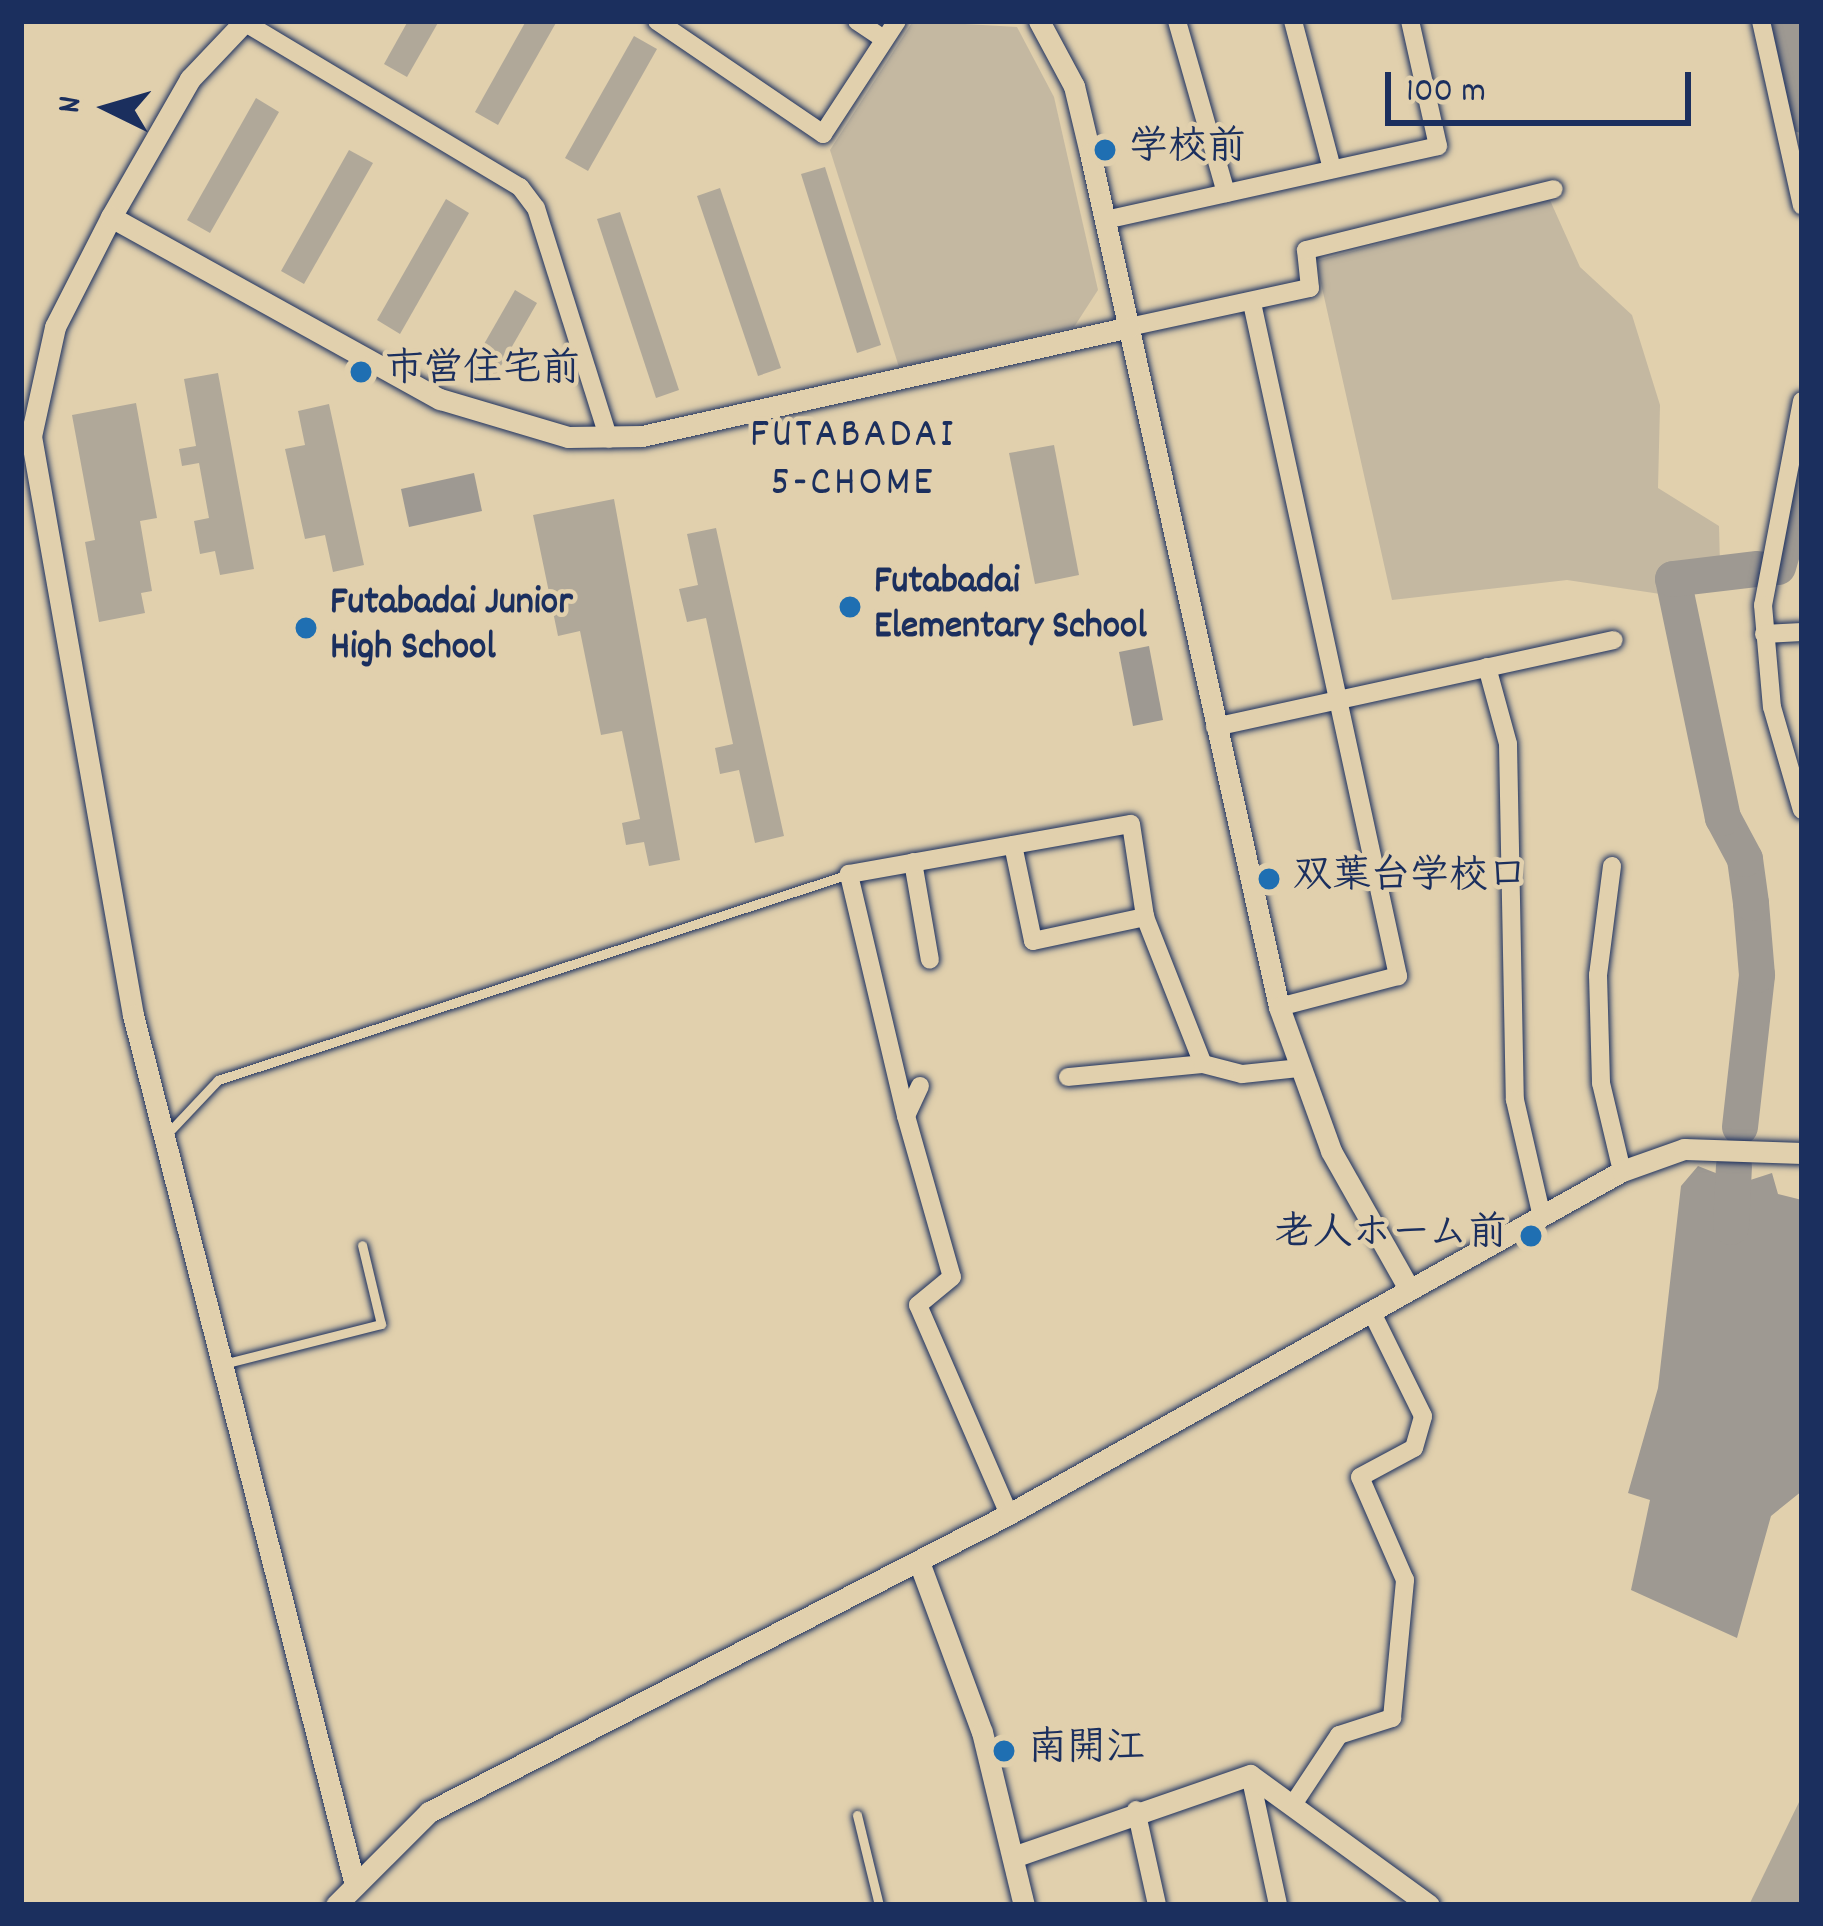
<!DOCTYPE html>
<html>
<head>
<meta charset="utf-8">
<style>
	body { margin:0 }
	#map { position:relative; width:1823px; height:1926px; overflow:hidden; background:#e1d0ad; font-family:Dekko,"Klee One",sans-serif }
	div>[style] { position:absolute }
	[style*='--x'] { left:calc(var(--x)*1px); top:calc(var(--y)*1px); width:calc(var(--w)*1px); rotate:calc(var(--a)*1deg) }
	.green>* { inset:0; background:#c4b8a1 }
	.water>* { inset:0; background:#9e9992 }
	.river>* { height:36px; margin:-18px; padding:0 18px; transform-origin:18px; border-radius:18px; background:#9e9992 }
	.building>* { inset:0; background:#b0a899 }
	.roads { filter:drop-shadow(0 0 3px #1b2f5e) drop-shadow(0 0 3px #1b2f5e) }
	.service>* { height:9px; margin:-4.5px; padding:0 4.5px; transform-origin:4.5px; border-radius:4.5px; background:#e1d0ad }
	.minor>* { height:18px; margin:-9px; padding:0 9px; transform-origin:9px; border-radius:9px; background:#e1d0ad }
	.tertiary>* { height:21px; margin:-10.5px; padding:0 10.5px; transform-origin:10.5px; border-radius:10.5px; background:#e1d0ad }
	.dots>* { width:33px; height:33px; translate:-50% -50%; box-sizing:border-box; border:6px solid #e1d0ad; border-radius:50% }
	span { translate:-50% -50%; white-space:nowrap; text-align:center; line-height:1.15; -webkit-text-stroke:9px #e1d0ad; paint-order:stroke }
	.poi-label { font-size:39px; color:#1b2f5e; font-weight:700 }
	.left { translate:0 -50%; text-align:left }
	.right { translate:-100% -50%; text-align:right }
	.neighbourhood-label { font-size:42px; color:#1b2f5e; letter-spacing:3px }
	.frame { position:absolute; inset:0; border:24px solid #1b2f5e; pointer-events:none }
	.north { position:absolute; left:48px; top:48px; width:120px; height:120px; -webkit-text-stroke:9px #e1d0ad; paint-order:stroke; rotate:275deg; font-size:33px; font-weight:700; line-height:48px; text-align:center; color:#1b2f5e }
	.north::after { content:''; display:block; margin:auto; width:42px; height:54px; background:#1b2f5e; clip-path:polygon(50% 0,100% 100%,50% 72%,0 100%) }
	.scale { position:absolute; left:1385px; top:72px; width:306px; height:54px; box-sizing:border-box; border:6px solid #1b2f5e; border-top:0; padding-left:15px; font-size:36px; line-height:42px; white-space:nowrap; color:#1b2f5e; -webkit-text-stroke:9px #e1d0ad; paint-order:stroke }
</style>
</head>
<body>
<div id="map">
	<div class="green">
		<i style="clip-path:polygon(913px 21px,1017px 27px,1054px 97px,1098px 290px,1074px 327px,899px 367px,830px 150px)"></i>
		<i style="clip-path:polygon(1549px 198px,1580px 267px,1632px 315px,1660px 405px,1658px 488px,1719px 526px,1720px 566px,1664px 566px,1667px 595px,1567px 580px,1392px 600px,1316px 261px)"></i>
	</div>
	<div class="water">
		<i style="clip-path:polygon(474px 473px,482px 511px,409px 527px,401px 489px)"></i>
		<i style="clip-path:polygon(1149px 646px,1163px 720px,1133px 726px,1119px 652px)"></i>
		<i style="clip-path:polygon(1698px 1166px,1741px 1183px,1772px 1173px,1778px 1194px,1802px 1200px,1802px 1491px,1771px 1516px,1737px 1638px,1631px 1590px,1650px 1500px,1628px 1493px,1658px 1388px,1681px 1186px)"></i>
	</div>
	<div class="river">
		<i style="--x:1781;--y:21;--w:96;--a:77.4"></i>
		<i style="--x:1778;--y:567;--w:86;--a:-73.9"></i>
		<i style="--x:1740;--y:1127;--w:153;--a:-83.6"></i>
		<i style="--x:1757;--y:975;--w:72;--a:-94.8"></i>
		<i style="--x:1751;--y:903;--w:44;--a:-97.8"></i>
		<i style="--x:1745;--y:859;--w:47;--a:-118.2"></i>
		<i style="--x:1723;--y:818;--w:244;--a:-101.8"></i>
		<i style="--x:1673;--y:579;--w:85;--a:-6.8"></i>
		<i style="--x:1731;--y:1227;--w:61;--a:-87.2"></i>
	</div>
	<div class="building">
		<i style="clip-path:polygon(408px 21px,439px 21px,407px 77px,384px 64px)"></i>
		<i style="clip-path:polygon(526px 21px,557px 21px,498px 125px,475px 112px)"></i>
		<i style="clip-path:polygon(634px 36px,657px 49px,588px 171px,565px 158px)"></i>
		<i style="clip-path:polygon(256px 98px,279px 112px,210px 233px,187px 220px)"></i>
		<i style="clip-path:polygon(349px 150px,373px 163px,304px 284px,281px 271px)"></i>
		<i style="clip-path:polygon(825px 167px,881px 345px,857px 353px,801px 174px)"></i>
		<i style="clip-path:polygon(720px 188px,781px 368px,758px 376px,697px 196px)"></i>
		<i style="clip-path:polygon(446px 199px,469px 213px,400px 334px,377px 320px)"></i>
		<i style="clip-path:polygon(620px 212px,679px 390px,656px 398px,597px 219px)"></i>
		<i style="clip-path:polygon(515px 290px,537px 303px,490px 385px,468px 372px)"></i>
		<i style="clip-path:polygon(218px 373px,254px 569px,220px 575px,215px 551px,200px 554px,194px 521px,209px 518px,199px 463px,182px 466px,179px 449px,196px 446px,184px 379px)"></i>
		<i style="clip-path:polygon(136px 403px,157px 518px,140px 521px,152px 591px,141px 593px,145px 613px,99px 622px,85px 542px,95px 540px,72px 415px)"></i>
		<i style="clip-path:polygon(329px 404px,364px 565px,333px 572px,325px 535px,305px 539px,285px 449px,305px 445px,298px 411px)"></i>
		<i style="clip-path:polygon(1054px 445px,1079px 575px,1035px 584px,1009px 453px)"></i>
		<i style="clip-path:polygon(614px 499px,680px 860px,649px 866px,644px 842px,626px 845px,622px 823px,640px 819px,622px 731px,601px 735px,580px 631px,558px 636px,533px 515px)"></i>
		<i style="clip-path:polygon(716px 528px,784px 836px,755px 843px,739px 770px,720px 774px,715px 748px,733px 744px,706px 618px,687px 622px,679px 589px,698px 585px,687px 534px)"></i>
		<i style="clip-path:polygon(1802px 1796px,1802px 1905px,1749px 1905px)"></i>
	</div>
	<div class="roads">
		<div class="service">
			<i style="--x:168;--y:1133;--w:73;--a:-46.7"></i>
			<i style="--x:218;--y:1080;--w:664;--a:-18.08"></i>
			<i style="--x:223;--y:1364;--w:163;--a:-14.2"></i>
			<i style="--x:381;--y:1324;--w:81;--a:-103.5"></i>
			<i style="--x:857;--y:1815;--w:93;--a:76.3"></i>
		</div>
		<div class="minor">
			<i style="--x:657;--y:21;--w:201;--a:34.2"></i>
			<i style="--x:823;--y:134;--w:135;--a:-56.8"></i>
			<i style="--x:857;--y:21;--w:32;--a:34"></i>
			<i style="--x:1177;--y:21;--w:179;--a:74.1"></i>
			<i style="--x:1293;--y:21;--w:153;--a:75.2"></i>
			<i style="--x:1761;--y:21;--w:189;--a:77.5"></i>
			<i style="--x:244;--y:22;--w:322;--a:30.9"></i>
			<i style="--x:520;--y:187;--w:26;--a:53"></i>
			<i style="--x:536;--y:208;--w:242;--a:72.5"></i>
			<i style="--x:1105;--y:220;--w:341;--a:-12.5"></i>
			<i style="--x:1438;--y:146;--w:128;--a:-102.6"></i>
			<i style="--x:1252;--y:303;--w:689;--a:77.76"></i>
			<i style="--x:1398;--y:976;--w:123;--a:165.4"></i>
			<i style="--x:1129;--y:327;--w:185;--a:-12.2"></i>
			<i style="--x:1310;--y:288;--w:38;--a:-96"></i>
			<i style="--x:1306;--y:250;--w:255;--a:-13.8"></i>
			<i style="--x:1802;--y:401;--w:208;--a:100.8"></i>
			<i style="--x:1763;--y:605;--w:102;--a:85"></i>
			<i style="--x:1772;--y:707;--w:107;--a:73.8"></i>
			<i style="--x:1764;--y:634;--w:38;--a:-3"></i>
			<i style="--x:1487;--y:667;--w:80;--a:74.7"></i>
			<i style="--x:1508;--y:744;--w:356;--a:88.9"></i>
			<i style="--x:1515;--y:1100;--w:120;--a:77"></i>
			<i style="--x:1215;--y:727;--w:408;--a:-12.3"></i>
			<i style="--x:1013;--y:845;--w:98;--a:78.2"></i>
			<i style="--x:1033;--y:941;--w:115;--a:-12.1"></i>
			<i style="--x:913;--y:862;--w:99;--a:80.2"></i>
			<i style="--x:1612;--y:866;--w:110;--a:97.3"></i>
			<i style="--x:1598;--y:975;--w:108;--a:88.4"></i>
			<i style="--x:1601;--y:1083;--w:90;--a:76.6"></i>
			<i style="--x:1068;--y:1077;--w:136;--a:-5.5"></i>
			<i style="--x:920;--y:1086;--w:33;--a:115"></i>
			<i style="--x:906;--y:1116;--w:167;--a:74.1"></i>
			<i style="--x:952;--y:1277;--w:44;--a:140.5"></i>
			<i style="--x:918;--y:1305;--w:228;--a:66.5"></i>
			<i style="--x:906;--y:1116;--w:249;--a:-103.3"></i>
			<i style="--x:849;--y:874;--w:286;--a:-10.1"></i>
			<i style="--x:1131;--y:824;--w:94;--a:81.4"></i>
			<i style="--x:1145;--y:917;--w:158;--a:68.5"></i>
			<i style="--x:1203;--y:1064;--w:40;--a:14.4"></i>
			<i style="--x:1242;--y:1074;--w:57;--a:-6"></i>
			<i style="--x:1250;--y:1775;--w:133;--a:77.8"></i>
			<i style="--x:1292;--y:1806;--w:85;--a:-56.5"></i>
			<i style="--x:1339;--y:1735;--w:56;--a:-17.8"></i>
			<i style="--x:1392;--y:1718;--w:139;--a:-84.6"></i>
			<i style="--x:1405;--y:1580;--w:112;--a:-113.6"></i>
			<i style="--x:1360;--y:1477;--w:61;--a:-28.2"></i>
			<i style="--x:1414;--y:1448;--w:33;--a:-74"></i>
			<i style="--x:1423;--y:1416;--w:117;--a:-116.3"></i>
			<i style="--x:1136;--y:1810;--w:97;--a:77.5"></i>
		</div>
		<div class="tertiary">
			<i style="--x:245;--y:21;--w:80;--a:133.5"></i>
			<i style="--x:190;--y:79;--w:159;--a:119.8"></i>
			<i style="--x:111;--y:217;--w:123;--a:117"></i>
			<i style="--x:55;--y:327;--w:112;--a:102.4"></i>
			<i style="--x:31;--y:436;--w:588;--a:80.01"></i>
			<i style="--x:133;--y:1015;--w:898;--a:75.69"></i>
			<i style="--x:1039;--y:21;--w:74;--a:61.7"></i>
			<i style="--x:1074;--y:86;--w:69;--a:76.6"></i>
			<i style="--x:1090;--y:153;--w:875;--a:77.52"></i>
			<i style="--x:1279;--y:1007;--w:153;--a:70.1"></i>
			<i style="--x:1331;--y:1151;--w:159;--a:60.5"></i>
			<i style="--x:111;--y:217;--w:376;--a:29"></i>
			<i style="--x:440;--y:399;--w:134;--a:16.5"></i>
			<i style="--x:568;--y:437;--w:74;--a:-0.8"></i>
			<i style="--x:642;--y:436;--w:499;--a:-12.6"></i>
			<i style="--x:919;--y:1562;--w:181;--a:69.7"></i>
			<i style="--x:982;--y:1732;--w:178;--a:76.4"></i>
			<i style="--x:1013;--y:1857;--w:251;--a:-19.1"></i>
			<i style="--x:1250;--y:1775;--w:221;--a:36"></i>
			<i style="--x:336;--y:1905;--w:132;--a:-45"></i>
			<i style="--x:429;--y:1812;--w:652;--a:-27.19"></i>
			<i style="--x:1009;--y:1514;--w:702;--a:-29.23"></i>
			<i style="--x:1622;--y:1171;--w:66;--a:-19.5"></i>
			<i style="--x:1684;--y:1149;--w:118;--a:1.9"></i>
		</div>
	</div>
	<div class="dots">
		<i style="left:1105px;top:150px;background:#1f6fb2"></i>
		<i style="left:361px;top:372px;background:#1f6fb2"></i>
		<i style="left:850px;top:607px;background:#1f6fb2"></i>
		<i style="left:306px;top:628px;background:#1f6fb2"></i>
		<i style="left:1269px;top:879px;background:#1f6fb2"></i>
		<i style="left:1531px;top:1236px;background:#1f6fb2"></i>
		<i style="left:1004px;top:1751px;background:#1f6fb2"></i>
	</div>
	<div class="poi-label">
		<span class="left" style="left:1129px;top:150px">学校前</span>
		<span class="left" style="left:385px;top:372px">市営住宅前</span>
		<span class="left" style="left:874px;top:607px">Futabadai<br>Elementary School</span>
		<span class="left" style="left:330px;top:628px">Futabadai Junior<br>High School</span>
		<span class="left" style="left:1293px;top:879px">双葉台学校口</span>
		<span class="right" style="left:1507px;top:1236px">老人ホーム前</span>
		<span class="left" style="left:1028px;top:1751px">南開江</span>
	</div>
	<div class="neighbourhood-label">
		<span style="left:853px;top:461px">FUTABADAI<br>5-CHOME</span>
	</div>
	<div class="frame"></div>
	<div class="north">N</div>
	<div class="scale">100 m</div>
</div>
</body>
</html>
